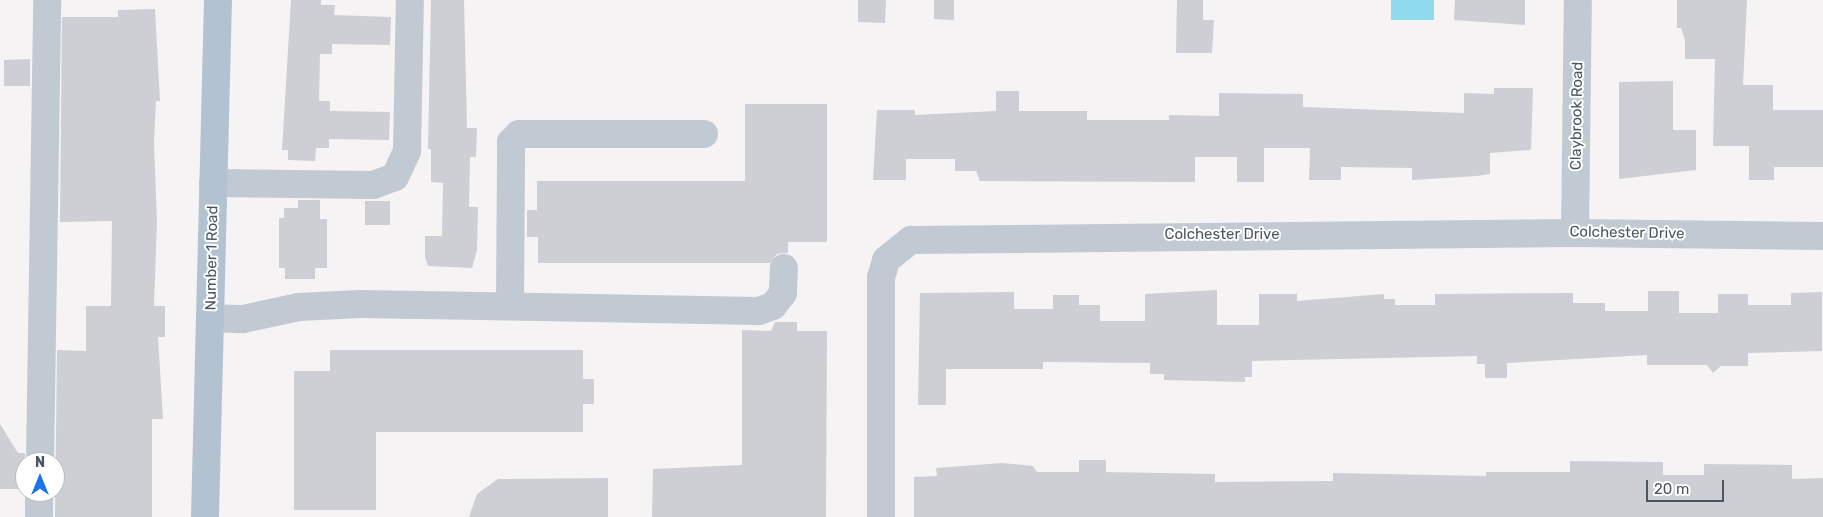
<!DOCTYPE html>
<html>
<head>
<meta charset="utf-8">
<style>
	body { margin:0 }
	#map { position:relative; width:1823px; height:517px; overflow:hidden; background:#f5f3f3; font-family:Rubik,sans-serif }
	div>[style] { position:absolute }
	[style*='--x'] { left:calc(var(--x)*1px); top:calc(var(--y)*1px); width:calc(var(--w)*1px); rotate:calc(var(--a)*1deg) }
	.water>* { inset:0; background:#90daee }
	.building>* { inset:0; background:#cdcfd5 }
	.minor>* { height:28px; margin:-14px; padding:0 14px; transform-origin:14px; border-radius:14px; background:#c1cad2 }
	.major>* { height:28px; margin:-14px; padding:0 14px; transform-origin:14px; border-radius:14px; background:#b3c2d1 }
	span { translate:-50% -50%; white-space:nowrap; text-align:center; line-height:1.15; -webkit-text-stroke:4px #fff; paint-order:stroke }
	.street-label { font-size:15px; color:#4a5661 }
	.north { position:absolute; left:15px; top:452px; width:50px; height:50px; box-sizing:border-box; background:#fff; border:1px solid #b7bbc0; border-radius:50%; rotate:0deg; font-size:14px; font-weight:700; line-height:20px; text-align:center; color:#4a5661 }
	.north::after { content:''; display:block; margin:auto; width:18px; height:22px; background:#1a73e8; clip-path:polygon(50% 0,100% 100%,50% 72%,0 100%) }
	.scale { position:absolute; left:1646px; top:480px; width:78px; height:22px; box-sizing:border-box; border:2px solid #4a5661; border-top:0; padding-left:6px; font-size:15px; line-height:18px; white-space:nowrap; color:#4a5661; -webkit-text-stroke:4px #fff; paint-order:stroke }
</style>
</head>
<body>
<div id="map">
	<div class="water">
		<i style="clip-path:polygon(1391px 0,1434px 0,1434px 20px,1391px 20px)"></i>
	</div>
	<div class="building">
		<i style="clip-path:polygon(291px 0,321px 0,321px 5px,335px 5px,334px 15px,391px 17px,390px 45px,332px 44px,332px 54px,320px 54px,319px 101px,330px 101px,330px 111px,390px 112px,389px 140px,329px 139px,329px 148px,316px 148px,315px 161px,288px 160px,288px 150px,282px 150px)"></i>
		<i style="clip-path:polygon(431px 0,464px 0,467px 128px,477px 128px,476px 157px,470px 157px,469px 207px,478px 207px,477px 250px,472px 268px,428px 266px,425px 257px,425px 236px,442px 236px,443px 183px,431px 182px,431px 149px,428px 149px)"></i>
		<i style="clip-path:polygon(858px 0,886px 0,885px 23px,858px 22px)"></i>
		<i style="clip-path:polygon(934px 0,954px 0,954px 20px,934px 19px)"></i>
		<i style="clip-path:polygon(1177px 0,1203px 0,1203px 20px,1214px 20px,1212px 53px,1176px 53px)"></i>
		<i style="clip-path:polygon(1455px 0,1525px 0,1525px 25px,1454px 20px)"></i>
		<i style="clip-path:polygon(1677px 0,1747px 0,1743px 85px,1773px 85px,1773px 110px,1823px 110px,1823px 167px,1774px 167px,1774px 180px,1749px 180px,1749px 146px,1713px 146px,1715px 59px,1685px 59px,1685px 40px,1681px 28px,1677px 28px)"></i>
		<i style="clip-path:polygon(155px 9px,160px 101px,156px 101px,154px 142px,157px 221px,154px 306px,165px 306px,165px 337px,158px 337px,163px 419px,152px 419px,152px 517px,55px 517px,57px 350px,86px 351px,86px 306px,111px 306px,112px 221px,60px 222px,62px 17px,118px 17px,118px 10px)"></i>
		<i style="clip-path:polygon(30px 59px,30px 86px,4px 86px,4px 60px)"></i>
		<i style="clip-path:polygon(1673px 81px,1673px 130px,1696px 130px,1696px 170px,1619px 179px,1619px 82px)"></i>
		<i style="clip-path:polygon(1494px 88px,1533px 88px,1531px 150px,1490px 153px,1490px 174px,1477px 176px,1412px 180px,1412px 168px,1341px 167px,1341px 180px,1309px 180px,1310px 148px,1264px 148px,1264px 182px,1237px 182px,1237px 157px,1195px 157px,1195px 182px,980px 181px,976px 171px,955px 171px,955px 159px,906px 159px,906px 180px,873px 180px,877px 110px,915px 110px,915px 115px,996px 111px,996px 91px,1019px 91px,1019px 111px,1087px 111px,1087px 120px,1169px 120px,1169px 115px,1219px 116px,1219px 93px,1303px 94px,1303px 107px,1464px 113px,1464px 93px,1494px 94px)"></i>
		<i style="clip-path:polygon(745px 104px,827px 104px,827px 242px,788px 242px,788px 253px,777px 254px,770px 263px,538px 263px,538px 237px,527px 237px,527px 210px,537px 210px,537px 181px,745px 181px)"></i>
		<i style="clip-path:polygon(298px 200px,320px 200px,320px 219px,327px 219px,327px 268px,315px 268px,315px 279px,285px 279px,285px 268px,279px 268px,279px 218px,284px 218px,284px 208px,298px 208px)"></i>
		<i style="clip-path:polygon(365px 201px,390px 201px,390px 225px,365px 225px)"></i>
		<i style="clip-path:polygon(1217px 290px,1217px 325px,1259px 325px,1259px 294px,1297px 294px,1297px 301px,1384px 294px,1384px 299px,1395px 299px,1395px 305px,1435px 305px,1435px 294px,1573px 293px,1573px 303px,1605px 303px,1605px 311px,1648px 311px,1648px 291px,1679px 291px,1679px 313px,1718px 313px,1718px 294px,1748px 294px,1748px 305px,1791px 305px,1791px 293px,1822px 292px,1822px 351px,1748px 353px,1748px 366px,1721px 366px,1713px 373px,1707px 365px,1647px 365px,1647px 355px,1507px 363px,1507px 378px,1485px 378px,1485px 364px,1477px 364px,1477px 356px,1252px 361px,1252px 377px,1245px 377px,1245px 382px,1164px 380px,1164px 374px,1150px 374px,1150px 363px,1043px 362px,1043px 369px,946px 369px,946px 405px,918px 405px,920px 293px,1014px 292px,1014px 309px,1053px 309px,1053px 295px,1079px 295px,1079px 305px,1100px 305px,1100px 321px,1145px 321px,1145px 294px)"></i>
		<i style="clip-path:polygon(775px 322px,797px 322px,797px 331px,827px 331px,826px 517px,652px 517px,653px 469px,742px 465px,742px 330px,771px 331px)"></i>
		<i style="clip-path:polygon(330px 350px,583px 350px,583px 379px,594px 379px,594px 404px,583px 404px,583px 432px,376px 432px,376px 510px,294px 510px,294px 371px,330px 371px)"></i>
		<i style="clip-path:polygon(0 424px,18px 453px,25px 453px,24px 489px,0 489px)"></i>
		<i style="clip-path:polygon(1079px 460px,1106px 460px,1106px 472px,1215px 474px,1215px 482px,1333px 481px,1333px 473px,1486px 476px,1486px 472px,1570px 472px,1570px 461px,1663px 462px,1663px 475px,1704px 475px,1704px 464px,1792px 465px,1792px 479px,1823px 478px,1823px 517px,914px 517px,914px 477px,937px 476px,936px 468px,1002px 463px,1033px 466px,1037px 472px,1079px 472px)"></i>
		<i style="clip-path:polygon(608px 478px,608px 517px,469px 517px,477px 494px,498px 479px)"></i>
	</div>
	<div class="minor">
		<i style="--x:213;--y:183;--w:160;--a:0.7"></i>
		<i style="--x:373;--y:185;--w:23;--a:-20"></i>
		<i style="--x:395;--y:177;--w:29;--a:-65"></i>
		<i style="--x:407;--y:151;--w:151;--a:-88.9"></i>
		<i style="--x:1575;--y:233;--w:233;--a:-89.3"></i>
		<i style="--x:510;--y:304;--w:162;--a:-89.6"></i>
		<i style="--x:511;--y:142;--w:11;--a:-45"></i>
		<i style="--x:519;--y:134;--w:185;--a:0"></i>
		<i style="--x:210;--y:318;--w:33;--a:2"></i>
		<i style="--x:243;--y:319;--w:57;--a:-12.1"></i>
		<i style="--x:299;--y:307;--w:61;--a:-2.8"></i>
		<i style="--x:360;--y:304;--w:399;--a:1"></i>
		<i style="--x:759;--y:311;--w:15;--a:-20"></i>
		<i style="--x:773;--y:306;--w:16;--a:-52"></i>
		<i style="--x:783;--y:293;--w:25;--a:-88"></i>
		<i style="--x:40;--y:462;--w:462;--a:-89.1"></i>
		<i style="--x:39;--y:517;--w:25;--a:-90"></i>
		<i style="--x:881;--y:517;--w:239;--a:-90"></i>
		<i style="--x:881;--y:278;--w:19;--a:-74"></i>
		<i style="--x:886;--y:260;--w:32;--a:-39"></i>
		<i style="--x:911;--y:240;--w:664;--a:-0.6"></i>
		<i style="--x:1575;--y:233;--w:248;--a:0.7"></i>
	</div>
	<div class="major">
		<i style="--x:205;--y:517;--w:517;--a:-88.56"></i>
	</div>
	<div class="street-label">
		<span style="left:1577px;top:116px;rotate:-89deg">Claybrook Road</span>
		<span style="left:1627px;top:233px;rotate:1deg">Colchester Drive</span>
		<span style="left:1222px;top:235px">Colchester Drive</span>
		<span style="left:212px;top:258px;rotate:-89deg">Number 1 Road</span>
	</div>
	<div class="north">N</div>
	<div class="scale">20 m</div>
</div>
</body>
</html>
